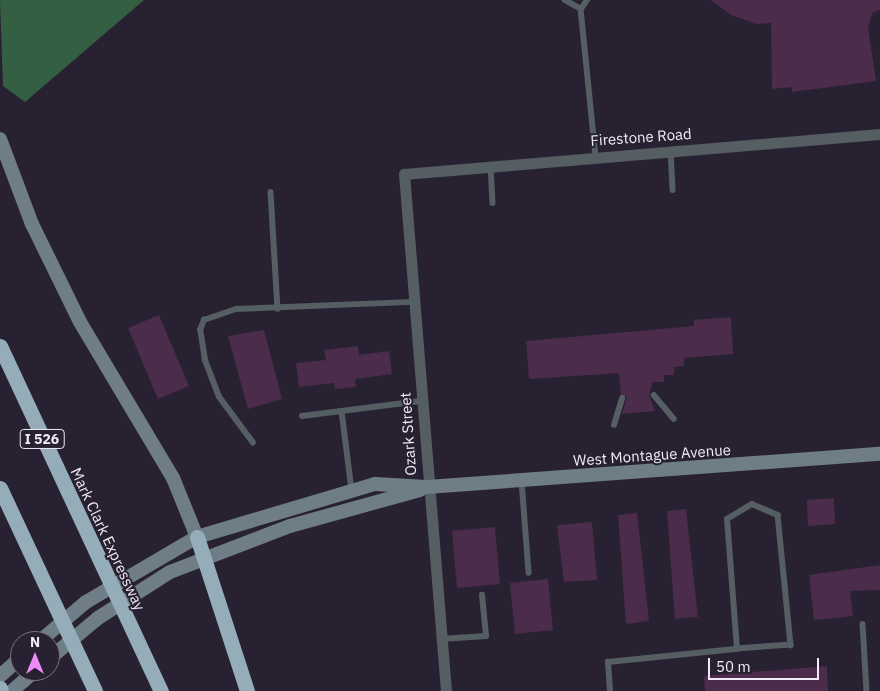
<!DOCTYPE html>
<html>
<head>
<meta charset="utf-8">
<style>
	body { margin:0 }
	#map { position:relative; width:880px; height:691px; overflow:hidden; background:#282131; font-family:"IBM Plex Sans",sans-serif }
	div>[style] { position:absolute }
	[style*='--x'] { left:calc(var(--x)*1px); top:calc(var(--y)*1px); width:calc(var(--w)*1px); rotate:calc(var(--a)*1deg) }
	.forest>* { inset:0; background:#355f43 }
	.building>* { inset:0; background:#4b2c4b }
	.service>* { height:5.5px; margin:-2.75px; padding:0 2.75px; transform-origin:2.75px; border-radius:2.75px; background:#545e63 }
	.minor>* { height:11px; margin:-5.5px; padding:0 5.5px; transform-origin:5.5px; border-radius:5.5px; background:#545e63 }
	.secondary>* { height:14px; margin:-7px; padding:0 7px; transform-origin:7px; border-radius:7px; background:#6f7e86 }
	.motorway>* { height:15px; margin:-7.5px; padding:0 7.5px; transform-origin:7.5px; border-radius:7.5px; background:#95adb9 }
	span { translate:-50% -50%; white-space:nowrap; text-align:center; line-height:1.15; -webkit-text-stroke:4px #282131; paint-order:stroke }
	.shield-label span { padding:1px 4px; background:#282131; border:1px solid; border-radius:4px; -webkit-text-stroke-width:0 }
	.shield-label { font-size:14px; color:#f0ebf6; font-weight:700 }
	.street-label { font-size:15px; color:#f0ebf6 }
	.north { position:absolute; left:10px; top:631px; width:50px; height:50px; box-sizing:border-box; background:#282131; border:1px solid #787280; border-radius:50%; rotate:0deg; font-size:14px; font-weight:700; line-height:20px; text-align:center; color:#f0ebf6 }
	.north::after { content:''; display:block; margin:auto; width:18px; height:22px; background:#ef8bf7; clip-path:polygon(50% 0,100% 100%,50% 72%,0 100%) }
	.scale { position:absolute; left:708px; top:658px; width:111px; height:22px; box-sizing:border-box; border:2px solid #f0ebf6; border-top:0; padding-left:6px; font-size:15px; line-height:18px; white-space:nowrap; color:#f0ebf6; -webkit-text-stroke:4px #282131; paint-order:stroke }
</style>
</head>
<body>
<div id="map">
	<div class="forest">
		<i style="clip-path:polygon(0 0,144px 0,25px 102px,3px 86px)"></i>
	</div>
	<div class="building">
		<i style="clip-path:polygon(711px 0,880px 0,880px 10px,873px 12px,868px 27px,876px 81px,792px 92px,792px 87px,772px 89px,771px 23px,757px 24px,731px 15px)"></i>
		<i style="clip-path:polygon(159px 315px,189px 386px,158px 399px,128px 328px)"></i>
		<i style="clip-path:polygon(731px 317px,733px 354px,684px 358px,684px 366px,674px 367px,674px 375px,664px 375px,664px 382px,653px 382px,649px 395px,655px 411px,622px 414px,627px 397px,621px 394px,619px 373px,529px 379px,526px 341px,694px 326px,694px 320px)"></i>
		<i style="clip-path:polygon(264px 330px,282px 399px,248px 409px,228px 336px)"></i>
		<i style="clip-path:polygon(358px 346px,359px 355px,389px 351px,392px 374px,355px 379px,356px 387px,335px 389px,334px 383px,299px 387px,296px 363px,326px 360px,324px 350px)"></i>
		<i style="clip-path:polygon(834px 498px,835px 524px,808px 526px,807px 500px)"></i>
		<i style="clip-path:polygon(686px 509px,698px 617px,675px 619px,667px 511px)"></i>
		<i style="clip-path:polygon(637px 513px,649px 621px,626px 624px,618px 515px)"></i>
		<i style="clip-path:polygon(592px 522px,597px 580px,564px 582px,557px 525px)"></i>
		<i style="clip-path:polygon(495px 527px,500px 584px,457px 588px,452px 531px)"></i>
		<i style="clip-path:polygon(880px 565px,880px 590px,850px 591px,853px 616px,814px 620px,809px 575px)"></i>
		<i style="clip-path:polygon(548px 579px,553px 630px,515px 634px,510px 583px)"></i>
		<i style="clip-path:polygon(827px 666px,828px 691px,705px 691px,704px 676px)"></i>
	</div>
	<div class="service">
		<i style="--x:565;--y:0;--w:18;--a:29"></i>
		<i style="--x:581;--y:9;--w:148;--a:84.2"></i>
		<i style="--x:581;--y:9;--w:11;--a:-56"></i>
		<i style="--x:671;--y:150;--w:40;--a:87.1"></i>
		<i style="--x:491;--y:165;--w:38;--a:87"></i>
		<i style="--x:271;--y:192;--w:117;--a:86.6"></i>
		<i style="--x:654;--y:395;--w:31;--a:50"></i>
		<i style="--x:342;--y:411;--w:80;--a:82.8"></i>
		<i style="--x:302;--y:416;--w:119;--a:-7.2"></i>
		<i style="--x:614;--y:425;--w:28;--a:-73"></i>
		<i style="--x:253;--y:443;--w:57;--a:-126.5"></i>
		<i style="--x:219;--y:397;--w:40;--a:-111"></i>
		<i style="--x:205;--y:360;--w:30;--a:-99"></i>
		<i style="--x:200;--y:330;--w:11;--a:-68"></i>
		<i style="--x:204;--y:320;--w:34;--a:-19"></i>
		<i style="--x:236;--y:309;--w:177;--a:-2.3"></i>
		<i style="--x:522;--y:481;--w:92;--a:85.6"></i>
		<i style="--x:863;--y:624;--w:67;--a:86.6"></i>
		<i style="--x:441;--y:639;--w:45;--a:-3.8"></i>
		<i style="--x:486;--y:636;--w:41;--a:-95.6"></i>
		<i style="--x:610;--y:691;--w:29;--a:-94"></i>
		<i style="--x:608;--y:662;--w:130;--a:-5.8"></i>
		<i style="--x:737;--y:649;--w:130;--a:-94.4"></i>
		<i style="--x:727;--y:519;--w:29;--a:-31"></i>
		<i style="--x:752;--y:504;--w:28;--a:23"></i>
		<i style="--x:778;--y:515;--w:131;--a:84.3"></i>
		<i style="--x:791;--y:645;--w:54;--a:175.8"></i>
	</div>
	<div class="minor">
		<i style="--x:446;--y:691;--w:519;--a:-94.64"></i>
		<i style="--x:404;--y:174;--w:478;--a:-4.8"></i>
	</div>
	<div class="secondary">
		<i style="--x:0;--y:139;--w:91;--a:69.4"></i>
		<i style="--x:32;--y:224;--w:109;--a:63.9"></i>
		<i style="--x:80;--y:322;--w:182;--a:59.2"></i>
		<i style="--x:173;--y:478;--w:64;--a:67.9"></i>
		<i style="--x:40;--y:641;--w:60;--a:-40.3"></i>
		<i style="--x:86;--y:602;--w:129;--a:-30.4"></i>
		<i style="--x:197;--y:537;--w:186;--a:-16.6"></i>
		<i style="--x:375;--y:484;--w:52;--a:3.3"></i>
		<i style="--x:427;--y:487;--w:454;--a:-4.2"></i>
		<i style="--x:50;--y:658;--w:62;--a:-39.8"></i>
		<i style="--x:98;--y:618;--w:85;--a:-32.6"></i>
		<i style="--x:170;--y:572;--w:129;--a:-21"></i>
		<i style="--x:290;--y:526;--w:135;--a:-15.5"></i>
		<i style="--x:0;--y:676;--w:27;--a:-42"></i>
		<i style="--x:12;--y:691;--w:30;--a:-41"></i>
	</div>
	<div class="motorway">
		<i style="--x:0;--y:346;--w:381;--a:65"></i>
		<i style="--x:0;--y:488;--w:224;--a:64.9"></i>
		<i style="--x:197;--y:537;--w:162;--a:72"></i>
		<i style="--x:0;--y:688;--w:3;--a:72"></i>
	</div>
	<div class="shield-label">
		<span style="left:42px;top:439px">I 526</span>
	</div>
	<div class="street-label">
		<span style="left:641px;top:137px;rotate:-4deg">Firestone Road</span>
		<span style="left:408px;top:434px;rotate:-94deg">Ozark Street</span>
		<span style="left:652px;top:455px;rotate:-4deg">West Montague Avenue</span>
		<span style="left:108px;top:539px;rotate:65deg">Mark Clark Expressway</span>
	</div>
	<div class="north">N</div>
	<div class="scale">50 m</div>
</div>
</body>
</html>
